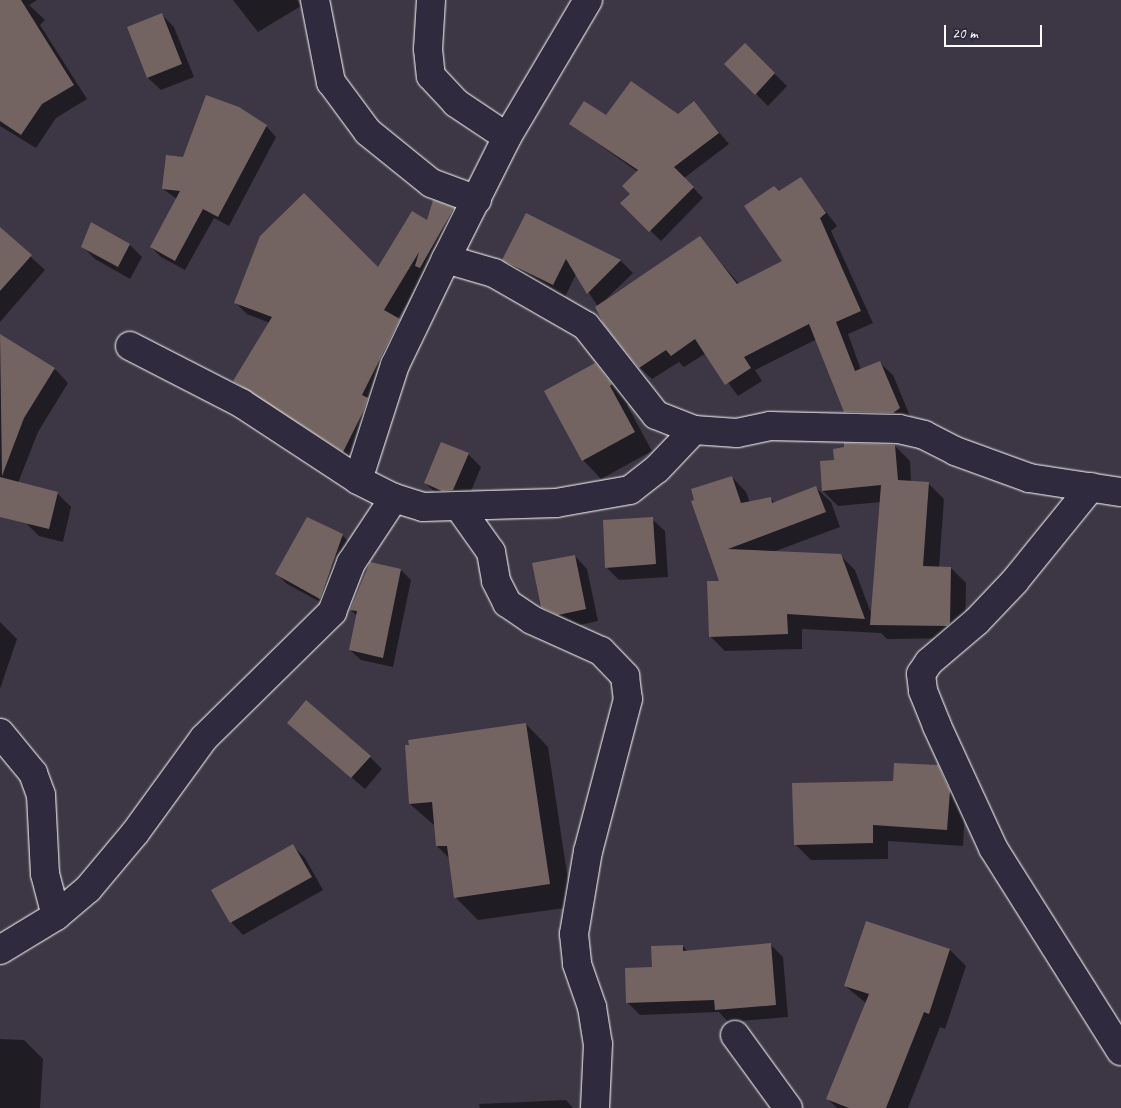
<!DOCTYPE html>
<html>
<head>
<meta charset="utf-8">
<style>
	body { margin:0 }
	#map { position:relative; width:1121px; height:1108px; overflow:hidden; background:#3d3644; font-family:Caveat,sans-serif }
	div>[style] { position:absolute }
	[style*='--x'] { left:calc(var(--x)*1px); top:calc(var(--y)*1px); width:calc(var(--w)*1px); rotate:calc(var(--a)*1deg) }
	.shadow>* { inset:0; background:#0007 }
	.building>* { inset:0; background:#746461 }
	.roads { filter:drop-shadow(0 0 1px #fff) drop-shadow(0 0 1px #fff) }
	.minor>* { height:28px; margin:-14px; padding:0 14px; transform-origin:14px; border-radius:14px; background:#2f2a3d }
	span { translate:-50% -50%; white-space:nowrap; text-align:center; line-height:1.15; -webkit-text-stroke:4.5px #2f2a3d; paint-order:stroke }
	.scale { position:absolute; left:944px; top:25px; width:98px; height:22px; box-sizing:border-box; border:2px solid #fff; border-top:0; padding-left:6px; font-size:15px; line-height:18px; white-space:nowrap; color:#fff; -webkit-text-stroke:4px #2f2a3d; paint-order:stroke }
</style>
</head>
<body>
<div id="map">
	<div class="shadow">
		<i style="clip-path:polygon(0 0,37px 0,29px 5px,45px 20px,40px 25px,87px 99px,56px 118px,36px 148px,0 126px)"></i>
		<i style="clip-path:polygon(233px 0,297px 0,301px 6px,258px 32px)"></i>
		<i style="clip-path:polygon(162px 15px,174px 27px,194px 77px,161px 90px,148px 78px)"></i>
		<i style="clip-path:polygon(745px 45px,787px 86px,768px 106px,726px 64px)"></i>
		<i style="clip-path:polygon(694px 103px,729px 144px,684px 178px,703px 198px,661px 241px,622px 203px,632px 194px,638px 172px,570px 124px,606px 117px,678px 116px)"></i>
		<i style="clip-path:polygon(266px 126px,276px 137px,229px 226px,214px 218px,185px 270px,161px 257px,151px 247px,177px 199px,163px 189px)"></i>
		<i style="clip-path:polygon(800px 179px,837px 226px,831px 231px,873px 323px,848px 334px,861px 370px,880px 363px,893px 375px,912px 421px,857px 424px,845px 411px,817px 339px,755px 370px,762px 381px,738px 396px,706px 353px,684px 367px,679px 362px,652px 379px,639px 367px,576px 274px,565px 297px,516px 272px,504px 260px,526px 215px,621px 261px,633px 273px,606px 299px,700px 238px,739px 284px,784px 261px,780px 193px)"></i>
		<i style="clip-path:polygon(453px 209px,465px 221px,424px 274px,398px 319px,411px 332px,356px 462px,246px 393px,234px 381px,270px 323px,247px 314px,235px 302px,378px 269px,428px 222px)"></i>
		<i style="clip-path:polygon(0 229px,45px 270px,0 322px)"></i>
		<i style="clip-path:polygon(130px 245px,142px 257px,130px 279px,95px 259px,82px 246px)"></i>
		<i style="clip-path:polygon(0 336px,55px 369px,68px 383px,38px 432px,18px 483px,57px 493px,71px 507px,63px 542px,39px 536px,25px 522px,0 508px)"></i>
		<i style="clip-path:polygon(595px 364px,630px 403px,627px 405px,652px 451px,601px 479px,583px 460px)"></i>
		<i style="clip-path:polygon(895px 446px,910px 461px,911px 482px,929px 484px,944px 499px,939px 568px,951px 568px,966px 583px,965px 638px,887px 639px,881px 633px,802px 629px,802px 649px,725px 651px,710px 636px,720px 582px,732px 477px,746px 492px,750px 503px,771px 499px,775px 503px,816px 488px,831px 502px,840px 527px,773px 552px,840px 555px,855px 570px,872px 616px,881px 502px,838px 506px,823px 491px,836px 462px)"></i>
		<i style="clip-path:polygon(468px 454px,481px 467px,466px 503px,438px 495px,425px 483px)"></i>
		<i style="clip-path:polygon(652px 519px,665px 531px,668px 577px,619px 580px,606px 567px)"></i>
		<i style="clip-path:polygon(342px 535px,353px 546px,331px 608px,287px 584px,276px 573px)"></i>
		<i style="clip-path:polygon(575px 556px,587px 569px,598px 621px,571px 627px,555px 619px,542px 606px)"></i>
		<i style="clip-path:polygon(371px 564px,401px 570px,411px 580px,393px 667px,361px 660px,350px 650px,357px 616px,351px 610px)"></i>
		<i style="clip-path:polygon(0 622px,17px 639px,0 689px)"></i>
		<i style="clip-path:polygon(288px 723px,370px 757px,382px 769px,365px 789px)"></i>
		<i style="clip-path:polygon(526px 724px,548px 747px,572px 907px,478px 920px,456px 898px,450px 859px,437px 846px,435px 826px,410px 804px)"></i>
		<i style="clip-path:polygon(937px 767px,954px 783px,965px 808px,963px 846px,888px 841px,888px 859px,811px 860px,795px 844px,894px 782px)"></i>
		<i style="clip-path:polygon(293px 846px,305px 858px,323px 890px,243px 935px,231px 922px)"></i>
		<i style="clip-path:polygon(867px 923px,950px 950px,966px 966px,945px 1029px,940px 1027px,908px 1108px,837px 1108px,828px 1099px,866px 1003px,845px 986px)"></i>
		<i style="clip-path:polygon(771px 945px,783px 957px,788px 1017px,728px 1022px,719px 1012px,640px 1015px,627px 1002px,653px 968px,683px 946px,688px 952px)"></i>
		<i style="clip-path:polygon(0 1039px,24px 1040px,43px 1059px,40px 1108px,0 1108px)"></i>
		<i style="clip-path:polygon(566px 1100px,573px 1108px,480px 1108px,479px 1104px)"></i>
	</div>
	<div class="building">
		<i style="clip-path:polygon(0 0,21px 0,74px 85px,42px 104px,21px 135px,0 121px)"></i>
		<i style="clip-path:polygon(162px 13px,182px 64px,147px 78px,127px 27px)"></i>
		<i style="clip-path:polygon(745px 43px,775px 73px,755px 95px,724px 64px)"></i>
		<i style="clip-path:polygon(631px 81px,678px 114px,694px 101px,719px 133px,674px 167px,694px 187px,649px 232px,620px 203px,630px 194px,622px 186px,638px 170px,569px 124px,584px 101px,606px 115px)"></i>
		<i style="clip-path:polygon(206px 95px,239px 107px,267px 125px,218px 217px,203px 209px,175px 261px,150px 247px,180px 191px,162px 189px,166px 155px,183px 157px)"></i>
		<i style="clip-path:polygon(801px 177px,826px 213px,820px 218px,861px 311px,836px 322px,855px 371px,880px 361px,900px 408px,893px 413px,844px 412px,809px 324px,744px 357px,751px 368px,725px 385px,695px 339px,671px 356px,666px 350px,639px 368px,603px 323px,595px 307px,700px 236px,737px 284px,782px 261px,744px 206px,774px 186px,779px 191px)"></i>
		<i style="clip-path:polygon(304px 193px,378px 267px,412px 211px,427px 220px,433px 200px,454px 208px,420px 268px,415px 266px,419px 252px,384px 310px,400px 319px,362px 395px,368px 398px,363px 412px,343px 452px,233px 381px,272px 317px,234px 303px,260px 236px)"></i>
		<i style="clip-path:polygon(526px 213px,542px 221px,621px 260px,587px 294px,566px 259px,553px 285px,502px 260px)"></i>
		<i style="clip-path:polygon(91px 222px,130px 244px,118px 267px,81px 247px)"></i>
		<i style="clip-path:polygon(0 227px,32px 255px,0 291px)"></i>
		<i style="clip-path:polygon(0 334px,55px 368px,24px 418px,2px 476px)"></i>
		<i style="clip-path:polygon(595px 363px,612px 384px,610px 386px,635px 432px,582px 461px,544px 391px)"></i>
		<i style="clip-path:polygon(441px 442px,469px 453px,453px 490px,442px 491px,424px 483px)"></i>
		<i style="clip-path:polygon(844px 443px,895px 445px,898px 480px,929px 482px,923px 566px,951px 567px,950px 623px,947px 626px,870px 625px,881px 485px,822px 491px,820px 461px,834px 460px,833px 449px,844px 447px)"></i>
		<i style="clip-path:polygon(732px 476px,741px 503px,771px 497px,772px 503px,816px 486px,826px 512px,728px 549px,841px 554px,865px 619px,787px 614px,788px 634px,709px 637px,707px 581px,719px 581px,691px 501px,694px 500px,691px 489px)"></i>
		<i style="clip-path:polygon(0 477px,58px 492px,49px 529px,0 517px)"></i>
		<i style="clip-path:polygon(307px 517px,343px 534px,320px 599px,275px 574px)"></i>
		<i style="clip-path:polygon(653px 517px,656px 564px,605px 568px,603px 520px)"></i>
		<i style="clip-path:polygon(575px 555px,586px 609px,558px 615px,541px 607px,532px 563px)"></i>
		<i style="clip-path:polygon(370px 562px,401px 569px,383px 658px,349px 650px,357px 611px,350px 610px)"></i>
		<i style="clip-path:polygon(306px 700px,371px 756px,351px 778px,287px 723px)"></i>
		<i style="clip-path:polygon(526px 723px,550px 884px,454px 898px,447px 846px,436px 846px,432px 802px,409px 804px,405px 745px,409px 745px,408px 740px)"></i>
		<i style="clip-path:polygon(894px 763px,938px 765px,950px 791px,947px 830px,873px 825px,873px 843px,794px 845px,792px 783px,893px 781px)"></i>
		<i style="clip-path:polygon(293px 844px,312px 877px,230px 923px,211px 890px)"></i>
		<i style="clip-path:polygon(866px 921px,950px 949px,929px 1014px,924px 1012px,886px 1108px,849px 1108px,826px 1099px,869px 994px,844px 986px)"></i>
		<i style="clip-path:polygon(771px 943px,776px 1005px,715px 1010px,714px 1000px,626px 1003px,625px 968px,652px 967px,651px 946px,683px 945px,683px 951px)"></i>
	</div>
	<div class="roads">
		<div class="minor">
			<i style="--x:315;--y:0;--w:84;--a:79"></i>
			<i style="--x:331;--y:82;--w:62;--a:53.5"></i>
			<i style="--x:368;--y:132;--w:81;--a:39"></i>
			<i style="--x:431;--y:183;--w:49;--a:20.3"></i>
			<i style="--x:431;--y:0;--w:49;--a:93.5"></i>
			<i style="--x:428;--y:49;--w:27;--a:84"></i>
			<i style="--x:431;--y:76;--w:37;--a:47"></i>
			<i style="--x:456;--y:103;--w:61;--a:33.7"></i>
			<i style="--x:446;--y:259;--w:50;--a:16.3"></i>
			<i style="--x:494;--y:273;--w:106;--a:29.9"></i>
			<i style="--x:586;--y:326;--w:113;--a:51.8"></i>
			<i style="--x:656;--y:415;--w:41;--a:21.5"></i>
			<i style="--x:694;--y:430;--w:43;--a:4"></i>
			<i style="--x:737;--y:433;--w:34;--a:-12"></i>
			<i style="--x:770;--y:426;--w:129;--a:1.3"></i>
			<i style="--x:899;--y:429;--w:26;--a:13"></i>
			<i style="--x:924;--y:435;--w:35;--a:27"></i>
			<i style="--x:955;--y:451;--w:79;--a:20"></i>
			<i style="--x:1029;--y:478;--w:93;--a:8.7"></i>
			<i style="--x:130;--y:346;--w:125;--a:27.2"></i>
			<i style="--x:241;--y:403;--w:140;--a:33.3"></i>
			<i style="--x:358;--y:480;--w:40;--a:26.6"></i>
			<i style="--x:394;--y:498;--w:30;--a:17"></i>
			<i style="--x:423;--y:507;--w:133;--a:-1.7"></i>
			<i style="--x:556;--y:503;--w:75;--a:-10"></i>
			<i style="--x:630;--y:490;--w:34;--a:-38"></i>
			<i style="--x:657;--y:469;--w:54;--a:-46.5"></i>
			<i style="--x:358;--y:480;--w:121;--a:-72.2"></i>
			<i style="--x:395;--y:365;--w:118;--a:-64.3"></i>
			<i style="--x:446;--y:259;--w:136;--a:-63.4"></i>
			<i style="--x:507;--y:137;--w:159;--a:-59.4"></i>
			<i style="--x:1091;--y:487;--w:121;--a:129"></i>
			<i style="--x:1015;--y:581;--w:55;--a:133.5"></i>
			<i style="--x:977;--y:621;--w:63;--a:139.5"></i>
			<i style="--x:929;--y:662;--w:14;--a:124"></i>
			<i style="--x:921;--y:674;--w:17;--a:83"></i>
			<i style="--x:923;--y:691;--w:38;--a:68"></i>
			<i style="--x:937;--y:726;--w:134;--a:65.3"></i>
			<i style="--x:993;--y:848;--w:240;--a:57.8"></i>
			<i style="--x:459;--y:507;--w:55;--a:54.6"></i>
			<i style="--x:491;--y:552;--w:29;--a:80"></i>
			<i style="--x:496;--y:581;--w:25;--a:63"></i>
			<i style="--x:507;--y:603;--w:30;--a:34"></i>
			<i style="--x:532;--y:620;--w:76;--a:24.2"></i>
			<i style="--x:601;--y:651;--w:35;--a:46"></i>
			<i style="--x:625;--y:676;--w:23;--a:83"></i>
			<i style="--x:628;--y:699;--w:157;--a:104.7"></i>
			<i style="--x:588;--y:851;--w:84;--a:99.6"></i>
			<i style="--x:574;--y:934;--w:30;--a:84"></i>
			<i style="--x:577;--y:964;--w:46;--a:70.8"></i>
			<i style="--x:592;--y:1007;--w:37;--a:81"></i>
			<i style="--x:598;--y:1044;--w:64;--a:92.7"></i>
			<i style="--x:0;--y:733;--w:52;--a:50.5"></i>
			<i style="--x:33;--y:773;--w:23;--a:70"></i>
			<i style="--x:41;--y:795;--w:79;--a:87.1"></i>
			<i style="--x:45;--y:874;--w:43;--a:75.3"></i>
			<i style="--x:0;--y:950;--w:66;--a:-31.3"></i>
			<i style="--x:56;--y:916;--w:42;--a:-40.2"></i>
			<i style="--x:88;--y:889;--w:73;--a:-50"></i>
			<i style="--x:135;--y:833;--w:117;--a:-54"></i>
			<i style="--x:204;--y:738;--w:180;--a:-44.5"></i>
			<i style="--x:332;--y:612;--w:53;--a:-68.8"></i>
			<i style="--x:351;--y:563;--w:78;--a:-56.5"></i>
			<i style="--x:735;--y:1035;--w:90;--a:54"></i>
		</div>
	</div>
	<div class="scale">20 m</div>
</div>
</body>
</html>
